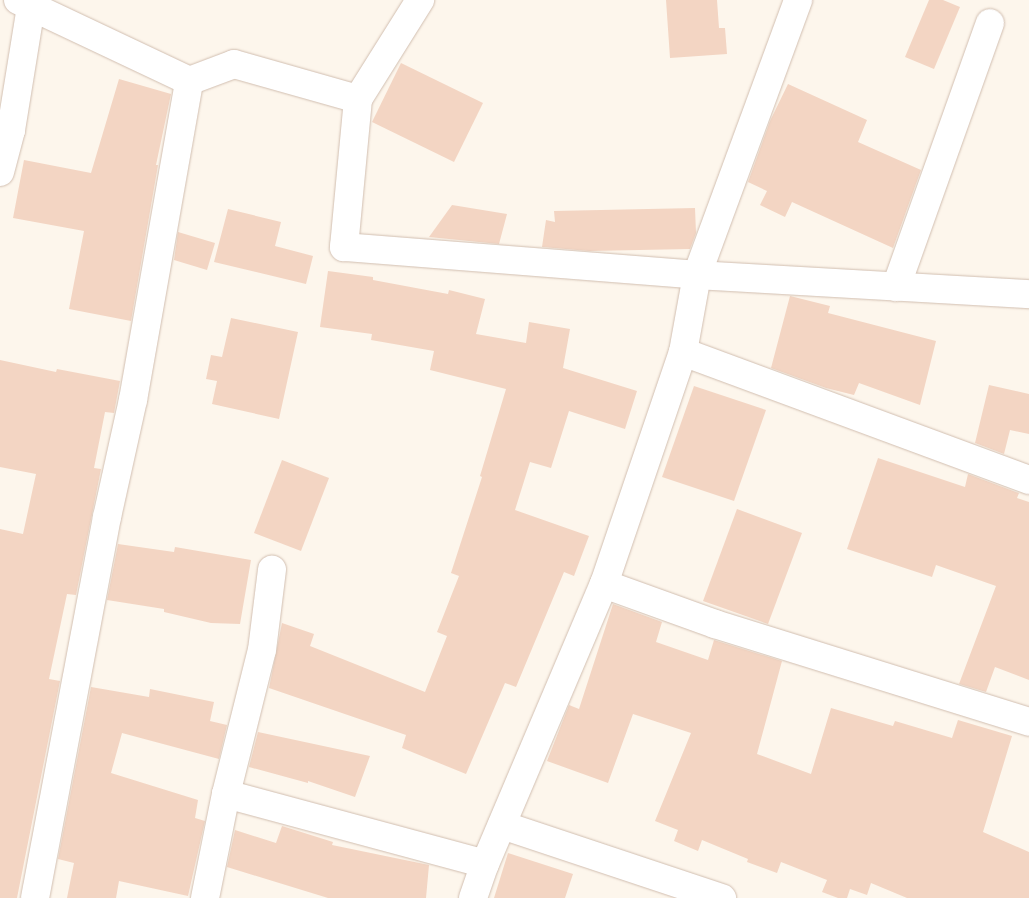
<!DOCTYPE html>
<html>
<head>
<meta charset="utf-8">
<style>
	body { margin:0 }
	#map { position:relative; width:1029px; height:898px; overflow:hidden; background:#fdf6ec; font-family:Roboto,sans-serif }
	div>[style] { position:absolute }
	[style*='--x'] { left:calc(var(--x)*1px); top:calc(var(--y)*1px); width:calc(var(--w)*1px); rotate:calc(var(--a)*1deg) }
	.building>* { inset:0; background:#f3d5c3 }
	.roads { filter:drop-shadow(0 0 1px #d1beb0) drop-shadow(0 0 1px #d1beb0) }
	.minor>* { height:28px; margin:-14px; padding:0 14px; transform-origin:14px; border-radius:14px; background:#fff }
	span { translate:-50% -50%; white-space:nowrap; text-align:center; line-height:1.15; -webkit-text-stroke:5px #fffaf3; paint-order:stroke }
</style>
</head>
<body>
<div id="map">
	<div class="building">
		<i style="clip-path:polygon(666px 0,717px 0,719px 28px,725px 28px,727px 54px,670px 58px)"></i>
		<i style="clip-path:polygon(929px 0,943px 0,960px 7px,934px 69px,905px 57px)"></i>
		<i style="clip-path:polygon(401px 63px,483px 103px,454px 162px,372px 122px)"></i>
		<i style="clip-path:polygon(119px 79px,171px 94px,156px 165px,158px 165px,131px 321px,69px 309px,84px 231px,13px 218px,24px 160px,91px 173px)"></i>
		<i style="clip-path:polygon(788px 84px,867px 120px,858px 142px,921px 170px,893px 248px,792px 202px,785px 217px,760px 205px,767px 191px,748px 182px,770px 121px)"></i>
		<i style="clip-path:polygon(452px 205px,507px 214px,499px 244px,429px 237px)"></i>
		<i style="clip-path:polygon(695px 208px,696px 233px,690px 249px,589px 251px,542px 247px,546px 220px,555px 222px,554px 211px)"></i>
		<i style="clip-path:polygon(228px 209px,281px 222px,275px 246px,313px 256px,306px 284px,214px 262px)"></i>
		<i style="clip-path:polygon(178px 232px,215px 243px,207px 270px,174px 260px)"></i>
		<i style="clip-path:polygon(328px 271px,373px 277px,373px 280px,448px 294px,449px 290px,485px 299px,476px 334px,526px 343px,529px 322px,570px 329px,563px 368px,637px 391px,625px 429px,569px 411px,551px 468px,530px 462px,515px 510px,589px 536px,574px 576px,564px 572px,516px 687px,505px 683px,466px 774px,402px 748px,406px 735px,269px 688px,282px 623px,314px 634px,310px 646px,425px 692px,447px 636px,437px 632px,459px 576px,451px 573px,482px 477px,480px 476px,506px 389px,430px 370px,434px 351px,371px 340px,372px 334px,320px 327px)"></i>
		<i style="clip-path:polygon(790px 296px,830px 306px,828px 313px,936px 341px,920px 405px,859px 383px,854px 395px,826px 388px,771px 368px)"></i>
		<i style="clip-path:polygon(231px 318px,298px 332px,279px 419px,212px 404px,217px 381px,206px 379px,211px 355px,222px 357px)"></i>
		<i style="clip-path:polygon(0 360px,56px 372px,57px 369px,120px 381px,114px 413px,105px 412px,94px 468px,101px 469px,76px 595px,67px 594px,49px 679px,60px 681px,17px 898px,0 898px,0 529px,23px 534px,36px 474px,0 467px)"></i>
		<i style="clip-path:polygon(989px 385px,1029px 394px,1029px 434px,1010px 430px,1004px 454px,975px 443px)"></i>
		<i style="clip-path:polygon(694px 386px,766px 410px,734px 501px,662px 477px)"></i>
		<i style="clip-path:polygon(878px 458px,965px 487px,968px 474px,1019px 493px,1017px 498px,1029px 502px,1029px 680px,995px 667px,986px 692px,959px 684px,996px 586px,936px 565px,932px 577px,847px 549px)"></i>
		<i style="clip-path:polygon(282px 460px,329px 478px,301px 551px,254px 533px)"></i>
		<i style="clip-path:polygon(737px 509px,802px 533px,768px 624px,703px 601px)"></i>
		<i style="clip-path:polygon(118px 544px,174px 552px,175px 547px,251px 560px,240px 624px,211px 623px,164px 612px,164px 609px,107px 600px)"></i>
		<i style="clip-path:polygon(613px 604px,662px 622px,656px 642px,708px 660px,714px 640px,782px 661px,757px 754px,811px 774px,831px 708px,893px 726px,895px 721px,952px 738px,958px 720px,1012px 736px,983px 832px,1029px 852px,1029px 898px,907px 898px,871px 883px,867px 895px,850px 889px,847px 898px,838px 898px,822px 892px,827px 880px,781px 862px,777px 873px,747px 862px,748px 859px,702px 840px,698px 851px,674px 841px,678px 830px,655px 821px,691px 733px,633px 714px,608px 783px,547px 761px,569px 705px,579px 709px)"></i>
		<i style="clip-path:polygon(91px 687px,149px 697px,150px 689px,214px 702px,210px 721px,227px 725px,219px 759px,122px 733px,111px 773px,198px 800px,195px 818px,205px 821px,188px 896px,119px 881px,116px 898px,67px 898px,74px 863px,58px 859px)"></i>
		<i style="clip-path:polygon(258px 732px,370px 756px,355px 797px,308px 781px,308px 783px,249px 767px)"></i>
		<i style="clip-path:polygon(282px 826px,333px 842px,332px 845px,429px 865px,426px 898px,328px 898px,227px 867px,235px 830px,276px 843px)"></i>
		<i style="clip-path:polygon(508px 853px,573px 874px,565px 898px,494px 898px)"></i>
	</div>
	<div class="roads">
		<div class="minor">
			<i style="--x:18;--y:0;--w:189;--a:25.3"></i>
			<i style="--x:189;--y:81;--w:48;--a:-20.7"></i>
			<i style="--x:234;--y:64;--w:129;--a:15.8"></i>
			<i style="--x:358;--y:99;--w:149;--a:95.4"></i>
			<i style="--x:344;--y:247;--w:354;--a:4.5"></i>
			<i style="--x:697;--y:275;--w:333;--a:3.3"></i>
			<i style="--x:358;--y:99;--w:117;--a:-57.9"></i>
			<i style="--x:0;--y:135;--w:12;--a:-24"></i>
			<i style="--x:11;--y:130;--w:126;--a:-80.8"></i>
			<i style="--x:0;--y:172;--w:43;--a:-75.3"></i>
			<i style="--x:896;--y:287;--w:280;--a:-70.4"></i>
			<i style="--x:683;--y:352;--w:369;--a:20.3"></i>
			<i style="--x:604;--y:584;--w:118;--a:19.8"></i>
			<i style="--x:715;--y:624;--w:329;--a:17.3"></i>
			<i style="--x:226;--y:794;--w:268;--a:15.1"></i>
			<i style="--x:502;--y:825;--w:232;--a:18.4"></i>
			<i style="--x:35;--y:898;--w:388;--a:-79.3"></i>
			<i style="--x:107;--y:517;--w:120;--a:-77.5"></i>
			<i style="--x:133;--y:400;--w:324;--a:-80"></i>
			<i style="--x:205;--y:898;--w:106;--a:-78.6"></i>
			<i style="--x:226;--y:794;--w:148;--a:-76"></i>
			<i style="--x:262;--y:650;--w:81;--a:-82.9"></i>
			<i style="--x:473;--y:898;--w:36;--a:-71"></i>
			<i style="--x:485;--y:864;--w:304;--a:-67"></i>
			<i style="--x:604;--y:584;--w:245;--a:-71.2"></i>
			<i style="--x:683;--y:352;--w:78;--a:-79.7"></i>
			<i style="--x:697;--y:275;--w:293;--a:-69.8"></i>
		</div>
	</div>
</div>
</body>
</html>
